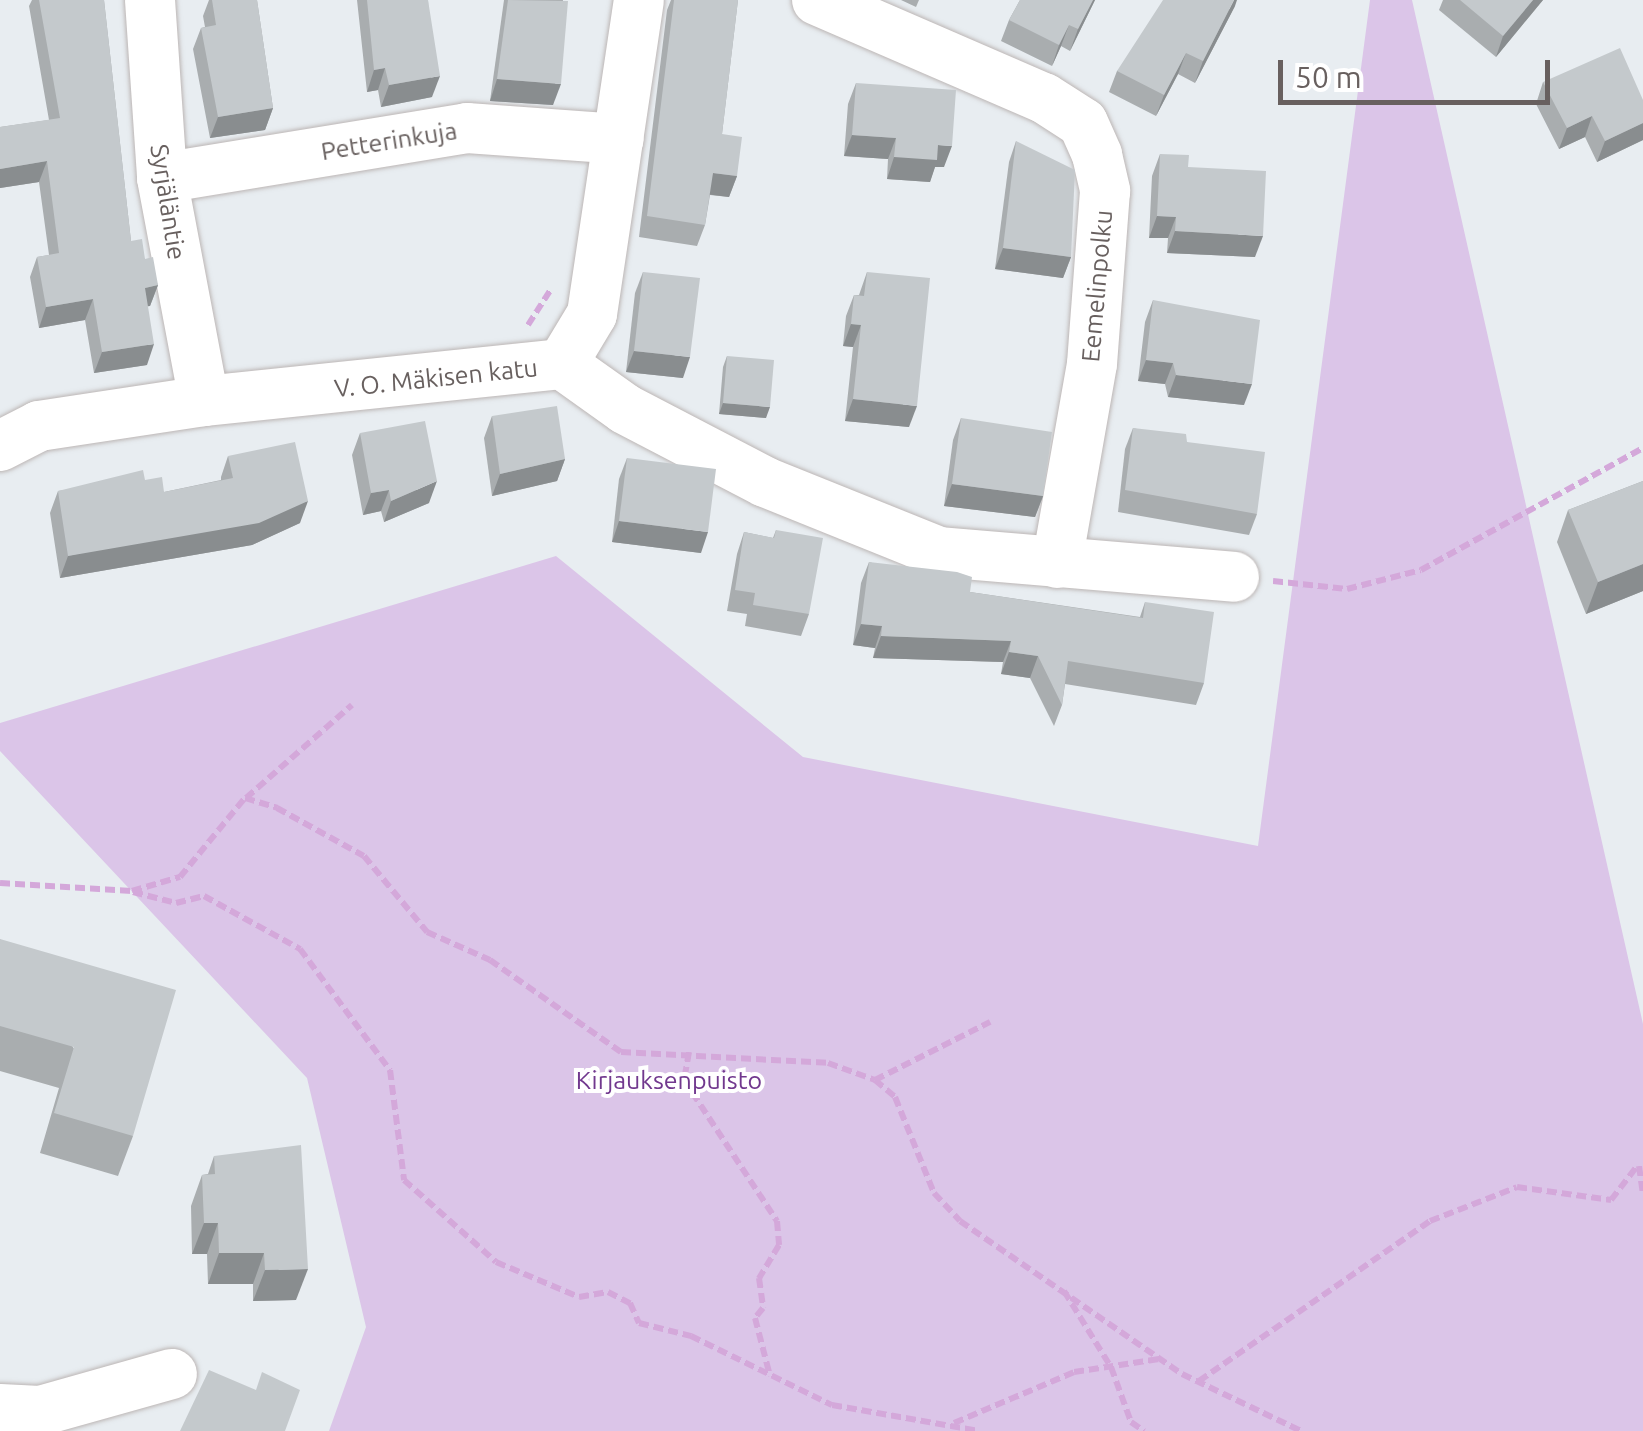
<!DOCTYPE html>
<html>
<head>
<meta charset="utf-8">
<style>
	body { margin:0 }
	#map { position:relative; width:1643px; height:1431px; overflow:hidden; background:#e8edf1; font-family:Ubuntu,sans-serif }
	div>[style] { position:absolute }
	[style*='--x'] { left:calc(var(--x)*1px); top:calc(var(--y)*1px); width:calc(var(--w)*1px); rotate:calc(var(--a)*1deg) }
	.green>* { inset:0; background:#dbc5e8 }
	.path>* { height:6px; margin-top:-3px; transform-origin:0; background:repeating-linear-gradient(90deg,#d4a8da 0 10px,transparent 0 15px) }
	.roads { filter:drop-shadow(0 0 2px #bcb6b5) drop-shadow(0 0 2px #bcb6b5) }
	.minor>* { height:50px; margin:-25px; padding:0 25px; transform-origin:25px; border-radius:25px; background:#fff }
	.wall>* { inset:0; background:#a9adaf }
	.shaded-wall>* { inset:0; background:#898d8f }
	.building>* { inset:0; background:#c4c9cc }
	span { translate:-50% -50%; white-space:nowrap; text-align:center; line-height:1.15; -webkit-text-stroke:8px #fff; paint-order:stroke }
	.street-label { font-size:25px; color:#68605f }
	.park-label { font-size:25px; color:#71388e }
	.scale { position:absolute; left:1278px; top:60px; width:272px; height:45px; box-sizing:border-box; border:5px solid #68605f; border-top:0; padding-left:12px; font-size:30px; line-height:35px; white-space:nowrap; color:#68605f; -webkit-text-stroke:8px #fff; paint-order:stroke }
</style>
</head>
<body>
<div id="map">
	<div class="green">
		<i style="clip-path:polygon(1370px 0,1412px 0,1643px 1024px,1643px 1431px,329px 1431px,366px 1327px,307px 1078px,0 751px,0 723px,556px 556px,803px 757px,1258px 846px)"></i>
	</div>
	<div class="path">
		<i style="--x:528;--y:325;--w:43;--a:-57.4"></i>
		<i style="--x:1273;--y:581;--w:74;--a:6.2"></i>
		<i style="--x:1347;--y:589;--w:76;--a:-14.4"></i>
		<i style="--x:1421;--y:570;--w:253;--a:-28.8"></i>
		<i style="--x:246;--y:798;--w:141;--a:-41.3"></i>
		<i style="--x:0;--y:883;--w:132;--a:3.5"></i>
		<i style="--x:132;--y:891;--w:50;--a:-16.3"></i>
		<i style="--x:180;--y:877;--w:102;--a:-50.6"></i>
		<i style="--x:245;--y:798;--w:34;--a:17"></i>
		<i style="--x:277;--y:808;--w:99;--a:28.9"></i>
		<i style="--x:364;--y:856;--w:99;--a:50.3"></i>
		<i style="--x:427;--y:932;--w:69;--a:24"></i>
		<i style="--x:490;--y:960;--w:160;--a:35.1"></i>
		<i style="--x:621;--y:1052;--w:207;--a:3"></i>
		<i style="--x:828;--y:1063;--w:50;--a:19.9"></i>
		<i style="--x:875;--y:1080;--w:26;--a:40"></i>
		<i style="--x:895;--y:1097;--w:104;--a:67.9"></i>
		<i style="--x:934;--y:1193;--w:38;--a:47"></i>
		<i style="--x:960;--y:1221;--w:270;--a:34.6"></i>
		<i style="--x:1182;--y:1374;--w:132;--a:25.6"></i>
		<i style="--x:133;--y:892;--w:44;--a:14.3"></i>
		<i style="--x:176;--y:903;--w:29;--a:-14"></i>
		<i style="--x:204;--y:896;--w:110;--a:28.9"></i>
		<i style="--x:300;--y:949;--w:151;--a:53.4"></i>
		<i style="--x:390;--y:1070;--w:111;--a:82.7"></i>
		<i style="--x:404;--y:1180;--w:123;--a:41.7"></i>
		<i style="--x:496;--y:1262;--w:90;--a:22.9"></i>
		<i style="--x:579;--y:1297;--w:29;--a:-10"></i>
		<i style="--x:608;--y:1292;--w:25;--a:27"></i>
		<i style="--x:630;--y:1303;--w:22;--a:66"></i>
		<i style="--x:639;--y:1323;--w:54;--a:14"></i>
		<i style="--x:691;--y:1336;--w:157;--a:26.1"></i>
		<i style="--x:832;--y:1405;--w:149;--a:10"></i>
		<i style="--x:689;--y:1052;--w:28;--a:100"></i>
		<i style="--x:684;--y:1080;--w:169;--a:56.6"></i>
		<i style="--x:777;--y:1221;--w:24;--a:85"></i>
		<i style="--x:779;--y:1245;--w:39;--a:121"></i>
		<i style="--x:759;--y:1278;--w:30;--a:82"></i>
		<i style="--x:763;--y:1308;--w:13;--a:129"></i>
		<i style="--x:755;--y:1318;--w:60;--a:75.5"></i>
		<i style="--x:875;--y:1080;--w:129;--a:-26.8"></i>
		<i style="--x:1639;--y:1166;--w:28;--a:82"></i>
		<i style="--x:1064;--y:1291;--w:89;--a:58.3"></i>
		<i style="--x:1111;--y:1367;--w:59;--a:70"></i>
		<i style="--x:1131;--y:1422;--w:16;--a:35"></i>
		<i style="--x:1199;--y:1381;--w:281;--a:-34.7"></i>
		<i style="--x:1430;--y:1221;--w:93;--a:-21.3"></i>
		<i style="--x:1517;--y:1187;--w:95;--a:7.9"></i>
		<i style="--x:1611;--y:1200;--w:44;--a:-52.4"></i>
		<i style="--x:954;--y:1423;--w:130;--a:-23"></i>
		<i style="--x:1074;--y:1372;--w:86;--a:-8.7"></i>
	</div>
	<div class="roads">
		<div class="minor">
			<i style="--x:150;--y:0;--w:178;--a:86.1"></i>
			<i style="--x:162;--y:178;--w:227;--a:79.3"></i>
			<i style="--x:817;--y:0;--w:247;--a:23.4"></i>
			<i style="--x:1044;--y:98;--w:46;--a:32.7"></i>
			<i style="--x:1083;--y:123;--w:35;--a:66"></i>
			<i style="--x:1097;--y:155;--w:37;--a:77"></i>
			<i style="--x:1105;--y:191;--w:173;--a:94.3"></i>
			<i style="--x:1092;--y:364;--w:202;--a:100"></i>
			<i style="--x:162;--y:178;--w:309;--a:-9.3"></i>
			<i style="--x:467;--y:128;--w:152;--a:4.1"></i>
			<i style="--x:562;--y:364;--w:77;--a:35.5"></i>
			<i style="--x:625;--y:409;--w:158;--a:27.5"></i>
			<i style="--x:765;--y:482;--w:188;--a:21.9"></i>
			<i style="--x:939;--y:552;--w:296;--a:4.8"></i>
			<i style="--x:0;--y:446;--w:44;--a:-27.1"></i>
			<i style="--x:39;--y:426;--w:167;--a:-8.6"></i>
			<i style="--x:204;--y:401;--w:360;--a:-5.9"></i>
			<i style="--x:562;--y:364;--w:58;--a:-59"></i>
			<i style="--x:592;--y:314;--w:317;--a:-81.5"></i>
			<i style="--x:0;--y:1409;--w:40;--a:2.9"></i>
			<i style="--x:40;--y:1411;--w:137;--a:-15.7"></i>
		</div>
	</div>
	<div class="wall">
		<i style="clip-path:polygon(32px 0,104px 0,131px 241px,145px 259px,158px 285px,150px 306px,148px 306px,147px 365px,94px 373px,85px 320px,39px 328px,30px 277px,37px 257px,49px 255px,39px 182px,0 188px,0 127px,49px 120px,29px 6px)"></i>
		<i style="clip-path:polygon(209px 0,257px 0,273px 108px,265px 130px,210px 138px,193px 49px,201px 28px,205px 27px,203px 16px)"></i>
		<i style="clip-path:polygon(357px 0,428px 0,432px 97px,381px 107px,378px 90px,367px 92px)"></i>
		<i style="clip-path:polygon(504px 0,563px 0,553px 105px,490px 101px)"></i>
		<i style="clip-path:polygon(671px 0,738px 0,722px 134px,737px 176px,729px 197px,710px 195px,705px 225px,697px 246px,639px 237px,667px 10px)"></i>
		<i style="clip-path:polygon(901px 0,919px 0,916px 7px)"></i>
		<i style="clip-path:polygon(1020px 0,1095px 0,1070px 51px,1061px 46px,1052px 66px,1001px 41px,1009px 20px)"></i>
		<i style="clip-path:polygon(1443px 0,1543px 0,1496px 57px,1439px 10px)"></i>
		<i style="clip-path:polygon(1235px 6px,1195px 83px,1178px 74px,1156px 116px,1109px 92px,1117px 71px)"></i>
		<i style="clip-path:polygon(1543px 82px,1643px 100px,1643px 140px,1597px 162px,1585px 137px,1559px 149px,1536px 104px)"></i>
		<i style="clip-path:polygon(856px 83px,944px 167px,935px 167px,930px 182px,887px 179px,888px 159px,844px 156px,848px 104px)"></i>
		<i style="clip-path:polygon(1016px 141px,1071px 257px,1063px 278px,995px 269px,1009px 162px)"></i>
		<i style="clip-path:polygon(1160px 154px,1188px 167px,1255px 257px,1167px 253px,1168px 238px,1149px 238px,1152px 176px)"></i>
		<i style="clip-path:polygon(643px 272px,683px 378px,626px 372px,635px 293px)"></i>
		<i style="clip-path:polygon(867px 272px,909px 427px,845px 421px,853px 347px,843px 346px,846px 316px,854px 295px,859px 295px)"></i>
		<i style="clip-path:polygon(1153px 300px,1244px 405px,1168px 397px,1165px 384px,1138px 381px,1145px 322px)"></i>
		<i style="clip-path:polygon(727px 356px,766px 418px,719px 414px,723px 367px)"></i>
		<i style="clip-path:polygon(492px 416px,565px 459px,557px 481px,492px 496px,484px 438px)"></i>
		<i style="clip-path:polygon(961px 418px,1043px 496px,1035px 517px,944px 506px,953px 440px)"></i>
		<i style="clip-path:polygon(1133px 428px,1187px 442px,1257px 514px,1249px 535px,1118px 512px,1125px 449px)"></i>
		<i style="clip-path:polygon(360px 433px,429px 503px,384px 522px,381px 511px,363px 515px,352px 455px)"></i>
		<i style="clip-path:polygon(228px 456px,300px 523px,252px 545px,60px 578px,50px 513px,58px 491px,145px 480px,164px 492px,221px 480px,221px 477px)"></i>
		<i style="clip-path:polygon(627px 458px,701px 553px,612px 542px,619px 479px)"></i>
		<i style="clip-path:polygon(1643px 481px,1643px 591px,1586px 614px,1557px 542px,1568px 510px)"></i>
		<i style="clip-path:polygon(776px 530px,809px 614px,801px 636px,745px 626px,747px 614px,727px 611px,737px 554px,744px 532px,773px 538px)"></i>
		<i style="clip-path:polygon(869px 562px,970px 592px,1140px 617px,1145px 602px,1204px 683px,1196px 705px,1065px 684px,1062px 705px,1054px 726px,1030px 678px,1001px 674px,1003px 662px,873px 658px,875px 648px,853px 645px,861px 583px)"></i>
		<i style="clip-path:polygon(0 939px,133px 1136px,118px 1176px,40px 1153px,59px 1088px,0 1071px)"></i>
		<i style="clip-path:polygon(214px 1156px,296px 1300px,253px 1301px,253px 1284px,208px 1284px,207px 1254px,192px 1254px,191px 1206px,202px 1175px,208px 1174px)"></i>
	</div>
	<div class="shaded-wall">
		<i style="clip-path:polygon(1093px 0,1095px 0,1070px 51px,1078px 29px)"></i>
		<i style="clip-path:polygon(1234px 0,1237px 0,1235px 6px,1195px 83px,1203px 61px)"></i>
		<i style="clip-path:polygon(1533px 0,1543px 0,1496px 57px,1503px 36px)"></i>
		<i style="clip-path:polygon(1069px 25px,1061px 46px,1052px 66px,1059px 45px)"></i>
		<i style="clip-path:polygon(1186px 53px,1178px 74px,1156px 116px,1164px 95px)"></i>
		<i style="clip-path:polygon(385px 68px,378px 90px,367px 92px,374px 70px)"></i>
		<i style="clip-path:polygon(440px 76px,432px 97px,381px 107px,389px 85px)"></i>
		<i style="clip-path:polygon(497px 79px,561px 84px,553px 105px,490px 101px)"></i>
		<i style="clip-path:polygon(273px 108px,265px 130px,210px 138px,218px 117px)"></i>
		<i style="clip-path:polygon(1592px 116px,1585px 137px,1559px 149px,1567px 128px)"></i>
		<i style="clip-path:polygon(1643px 123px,1643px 140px,1597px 162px,1605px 141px)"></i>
		<i style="clip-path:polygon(852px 135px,896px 138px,888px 159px,844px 156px)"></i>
		<i style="clip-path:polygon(938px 145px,952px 146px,944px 167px,935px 167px,930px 182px,887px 179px,894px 157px)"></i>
		<i style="clip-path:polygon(47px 161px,39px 182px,0 188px,0 169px)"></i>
		<i style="clip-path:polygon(713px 173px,737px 176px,729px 197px,705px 194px)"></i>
		<i style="clip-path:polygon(1157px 216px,1176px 217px,1168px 238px,1149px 238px)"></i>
		<i style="clip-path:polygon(1175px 231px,1263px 236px,1255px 257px,1167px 253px)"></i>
		<i style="clip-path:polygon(1003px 248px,1071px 257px,1063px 278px,995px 269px)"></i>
		<i style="clip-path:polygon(158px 285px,150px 306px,137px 308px,145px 288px)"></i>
		<i style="clip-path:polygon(93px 299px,85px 320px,39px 328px,46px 307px)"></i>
		<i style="clip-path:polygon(851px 324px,861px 325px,853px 347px,843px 346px)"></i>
		<i style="clip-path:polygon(154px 344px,147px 365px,94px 373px,102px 352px)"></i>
		<i style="clip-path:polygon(634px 351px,690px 357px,683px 378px,626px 372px)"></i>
		<i style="clip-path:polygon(1146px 360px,1173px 363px,1165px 384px,1138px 381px)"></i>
		<i style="clip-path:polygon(1176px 375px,1252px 384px,1244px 405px,1168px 397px)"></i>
		<i style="clip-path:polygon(853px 399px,917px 406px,909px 427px,845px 421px)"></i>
		<i style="clip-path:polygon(723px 403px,770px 407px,766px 418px,719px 414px)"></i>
		<i style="clip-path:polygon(565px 459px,557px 481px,492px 496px,500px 474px)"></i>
		<i style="clip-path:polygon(437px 481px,429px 503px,384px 522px,391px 501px)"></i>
		<i style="clip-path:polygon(952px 484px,1043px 496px,1035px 517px,944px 506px)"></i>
		<i style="clip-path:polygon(389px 490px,381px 511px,363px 515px,371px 493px)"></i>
		<i style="clip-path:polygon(308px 501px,300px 523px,252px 545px,60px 578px,68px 556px)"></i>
		<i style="clip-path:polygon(619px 521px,708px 532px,701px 553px,612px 542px)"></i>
		<i style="clip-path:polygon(1643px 564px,1643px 591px,1586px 614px,1598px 582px)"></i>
		<i style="clip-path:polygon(861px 624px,882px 626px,875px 648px,853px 645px)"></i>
		<i style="clip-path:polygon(881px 636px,1011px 641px,1003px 662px,873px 658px)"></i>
		<i style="clip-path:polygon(1009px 652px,1038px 656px,1030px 678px,1001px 674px)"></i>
		<i style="clip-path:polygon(204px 1223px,218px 1223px,207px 1254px,192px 1254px)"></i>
		<i style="clip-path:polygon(219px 1253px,264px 1253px,253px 1284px,208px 1284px)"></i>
		<i style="clip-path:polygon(308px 1269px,296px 1300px,253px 1301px,265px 1270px)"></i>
	</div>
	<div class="building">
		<i style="clip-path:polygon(39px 0,104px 0,131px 241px,142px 239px,145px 259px,153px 257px,158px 285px,145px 288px,154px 344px,102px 352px,93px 299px,46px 307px,37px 257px,59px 253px,47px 161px,0 169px,0 127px,60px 118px)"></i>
		<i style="clip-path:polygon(212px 0,257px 0,273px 108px,218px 117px,201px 28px,216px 25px)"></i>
		<i style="clip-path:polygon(367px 0,428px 0,440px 76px,389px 85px,385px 68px,374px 70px)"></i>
		<i style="clip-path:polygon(508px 0,568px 1px,561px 84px,497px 79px)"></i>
		<i style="clip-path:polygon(674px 0,738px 0,722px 134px,742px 137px,737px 176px,713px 173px,705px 225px,647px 216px)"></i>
		<i style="clip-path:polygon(1020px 0,1093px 0,1078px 29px,1069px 25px,1059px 45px,1009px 20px)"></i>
		<i style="clip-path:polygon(1163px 0,1234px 0,1203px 61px,1186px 53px,1164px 95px,1117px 71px)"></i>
		<i style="clip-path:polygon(1460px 0,1533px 0,1503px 36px)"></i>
		<i style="clip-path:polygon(1620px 48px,1643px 100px,1643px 123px,1605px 141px,1592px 116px,1567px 128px,1543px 82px)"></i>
		<i style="clip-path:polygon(856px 83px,956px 90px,952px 146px,938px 145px,937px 160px,894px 157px,896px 138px,852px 135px)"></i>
		<i style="clip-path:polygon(1016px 141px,1075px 170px,1071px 257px,1003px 248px)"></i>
		<i style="clip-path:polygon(1160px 154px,1189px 155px,1188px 167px,1266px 171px,1263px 236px,1175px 231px,1176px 217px,1157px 216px)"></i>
		<i style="clip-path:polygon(643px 272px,700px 278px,690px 357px,634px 351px)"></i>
		<i style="clip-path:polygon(867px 272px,930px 278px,917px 406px,853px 399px,861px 325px,851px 324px,854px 295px,864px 296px)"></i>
		<i style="clip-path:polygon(1153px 300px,1260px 320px,1252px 384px,1176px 375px,1173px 363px,1146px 360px)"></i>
		<i style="clip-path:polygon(727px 356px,774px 360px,770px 407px,723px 403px)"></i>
		<i style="clip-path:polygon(557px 406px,565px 459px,500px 474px,492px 416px)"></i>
		<i style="clip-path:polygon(961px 418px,1052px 432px,1043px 496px,952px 484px)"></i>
		<i style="clip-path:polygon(425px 421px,437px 481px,391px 501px,389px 490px,371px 493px,360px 433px)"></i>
		<i style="clip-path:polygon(1133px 428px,1186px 434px,1187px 442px,1265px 452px,1257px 514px,1125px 490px)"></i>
		<i style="clip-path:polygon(295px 442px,308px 501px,259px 523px,68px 556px,58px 491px,143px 470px,145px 480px,162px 477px,164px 492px,233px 478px,228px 456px)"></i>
		<i style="clip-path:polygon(627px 458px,716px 469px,708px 532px,619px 521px)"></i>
		<i style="clip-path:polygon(1643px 481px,1643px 564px,1598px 582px,1568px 510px)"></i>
		<i style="clip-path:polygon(776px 530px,823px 538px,809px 614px,753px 605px,755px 593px,735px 590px,744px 532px,774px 538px)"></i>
		<i style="clip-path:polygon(869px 562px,957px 572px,972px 577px,970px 592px,1143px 618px,1145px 602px,1214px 612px,1204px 683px,1068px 661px,1062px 705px,1038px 656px,1009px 652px,1011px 641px,881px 636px,882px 626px,861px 624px)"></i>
		<i style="clip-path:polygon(0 939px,176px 990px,133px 1136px,54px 1113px,74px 1047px,0 1026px)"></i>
		<i style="clip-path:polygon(301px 1145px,308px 1269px,265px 1270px,264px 1253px,219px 1253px,218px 1223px,204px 1223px,202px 1175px,215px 1174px,214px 1156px)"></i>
		<i style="clip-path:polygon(209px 1370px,256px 1390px,262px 1372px,300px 1390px,285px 1431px,180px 1431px)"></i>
	</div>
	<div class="street-label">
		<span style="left:389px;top:141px;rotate:-9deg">Petterinkuja</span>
		<span style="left:168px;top:202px;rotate:81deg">Syrjäläntie</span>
		<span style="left:1097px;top:286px;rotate:-85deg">Eemelinpolku</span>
		<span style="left:436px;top:378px;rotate:-6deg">V. O. Mäkisen katu</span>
	</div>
	<div class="park-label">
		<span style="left:669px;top:1080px">Kirjauksenpuisto</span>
	</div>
	<div class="scale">50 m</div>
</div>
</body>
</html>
